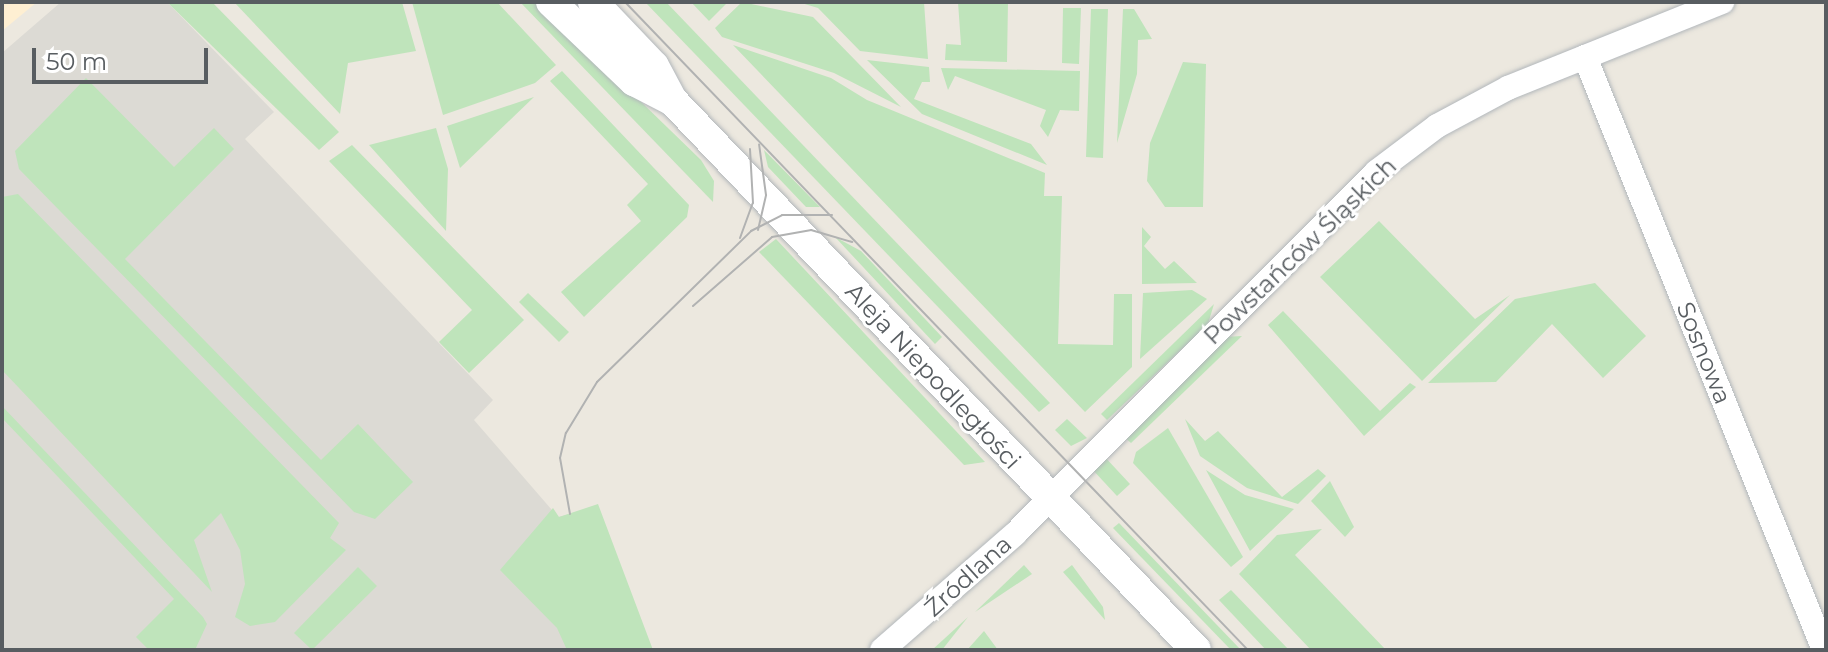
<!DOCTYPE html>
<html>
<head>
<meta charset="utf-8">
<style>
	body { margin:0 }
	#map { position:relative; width:1828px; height:652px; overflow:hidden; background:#ece8df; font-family:Montserrat,sans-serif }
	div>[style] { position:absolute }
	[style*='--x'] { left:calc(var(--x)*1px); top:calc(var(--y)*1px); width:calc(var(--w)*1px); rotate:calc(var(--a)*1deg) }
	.commercial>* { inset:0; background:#feefd2 }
	.industrial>* { inset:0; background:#dcdad4 }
	.green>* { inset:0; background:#bfe4bb }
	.roads { filter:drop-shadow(0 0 2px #b2b7bb) drop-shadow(0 0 2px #b2b7bb) }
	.minor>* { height:24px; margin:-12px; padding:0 12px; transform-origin:12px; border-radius:12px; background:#fff }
	.tertiary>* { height:30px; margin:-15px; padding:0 15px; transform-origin:15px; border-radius:15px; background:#fff }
	.tram>* { height:2px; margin:-1px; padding:0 1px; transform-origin:1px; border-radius:1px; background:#b1b2b2 }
	span { translate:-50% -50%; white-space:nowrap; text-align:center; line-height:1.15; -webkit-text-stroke:6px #fff; paint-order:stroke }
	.street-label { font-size:24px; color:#585d61 }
	.frame { position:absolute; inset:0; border:4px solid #585d61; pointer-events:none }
	.scale { position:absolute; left:32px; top:48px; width:176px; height:36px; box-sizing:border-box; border:4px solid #585d61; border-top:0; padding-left:10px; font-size:24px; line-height:28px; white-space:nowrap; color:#585d61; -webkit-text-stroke:6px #fff; paint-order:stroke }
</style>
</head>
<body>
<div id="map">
	<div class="commercial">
		<i style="clip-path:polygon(2px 2px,37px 2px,2px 31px)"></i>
	</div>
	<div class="industrial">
		<i style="clip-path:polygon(61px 2px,167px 2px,274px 112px,245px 139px,493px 400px,474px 420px,558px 517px,570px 514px,653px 650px,2px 650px,2px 53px)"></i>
	</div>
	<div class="green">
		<i style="clip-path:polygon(167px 2px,212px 2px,339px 132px,319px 150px)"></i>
		<i style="clip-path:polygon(234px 2px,402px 2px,416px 51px,348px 63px,340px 114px)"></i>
		<i style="clip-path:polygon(412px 2px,497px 2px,556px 65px,535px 83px,443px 115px)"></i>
		<i style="clip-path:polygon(520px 2px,538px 2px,701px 160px,714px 181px,713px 202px)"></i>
		<i style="clip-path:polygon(645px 2px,666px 2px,1050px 403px,1039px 412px)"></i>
		<i style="clip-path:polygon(691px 2px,728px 2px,709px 21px)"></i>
		<i style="clip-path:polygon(742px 2px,813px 17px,901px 107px,834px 73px,722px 37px,715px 28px)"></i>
		<i style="clip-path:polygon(798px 2px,924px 2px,928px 59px,860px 51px,818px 8px)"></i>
		<i style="clip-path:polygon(958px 2px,1008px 2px,1007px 62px,945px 60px,946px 44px,961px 45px)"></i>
		<i style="clip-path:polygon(1063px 8px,1081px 8px,1079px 64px,1062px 63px)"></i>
		<i style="clip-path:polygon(1091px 9px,1108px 9px,1103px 158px,1086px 157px)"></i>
		<i style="clip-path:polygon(1123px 9px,1134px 9px,1152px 39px,1138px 40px,1137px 74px,1117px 143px)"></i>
		<i style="clip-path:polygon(733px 45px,831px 78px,867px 100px,1045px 173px,1044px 196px,1062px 196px,1058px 344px,1113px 345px,1114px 294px,1132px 294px,1132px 367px,1085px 412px)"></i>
		<i style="clip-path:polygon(867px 60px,929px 67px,930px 82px,922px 82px,914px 99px,1031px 144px,1047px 165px,922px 114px)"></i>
		<i style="clip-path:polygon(1183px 62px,1206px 64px,1203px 207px,1165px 207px,1147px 181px,1150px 143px)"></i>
		<i style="clip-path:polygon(941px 68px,1080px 71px,1079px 111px,1060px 110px,1048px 137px,1040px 126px,1046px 110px,955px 76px,948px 90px)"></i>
		<i style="clip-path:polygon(562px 71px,689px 205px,687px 217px,584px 317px,561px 292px,641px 221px,627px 205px,648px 184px,550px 81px)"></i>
		<i style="clip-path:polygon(86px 78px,174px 167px,214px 128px,234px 149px,125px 259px,321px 460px,358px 424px,413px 482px,375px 519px,354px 512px,19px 169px,15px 151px)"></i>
		<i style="clip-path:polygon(534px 97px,460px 168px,447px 126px)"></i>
		<i style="clip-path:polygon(436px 128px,448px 169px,446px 231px,369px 145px)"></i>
		<i style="clip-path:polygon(352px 145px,524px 320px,469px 373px,439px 342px,472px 310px,329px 161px)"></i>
		<i style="clip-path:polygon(764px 150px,820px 207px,806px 207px,768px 167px)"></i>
		<i style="clip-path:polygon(18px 194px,339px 523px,330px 538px,346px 550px,275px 622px,250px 626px,235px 617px,245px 584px,240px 550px,221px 513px,194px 540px,212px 592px,2px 370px,2px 197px)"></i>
		<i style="clip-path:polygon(1379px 221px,1475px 319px,1510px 295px,1422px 381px,1320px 277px)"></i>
		<i style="clip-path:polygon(1142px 227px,1151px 237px,1144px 246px,1165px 269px,1174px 261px,1197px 283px,1142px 284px)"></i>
		<i style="clip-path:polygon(835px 237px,861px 251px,942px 337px,935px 344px)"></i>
		<i style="clip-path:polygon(776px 239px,985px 462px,964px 465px,759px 252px)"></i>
		<i style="clip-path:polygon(1595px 283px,1646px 336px,1603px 378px,1552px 324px,1496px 382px,1428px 383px,1515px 299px)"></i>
		<i style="clip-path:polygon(1192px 290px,1207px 299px,1140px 359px,1143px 293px)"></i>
		<i style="clip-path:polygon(528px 293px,569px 332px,559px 342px,519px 302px)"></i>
		<i style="clip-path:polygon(1214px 304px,1208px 324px,1107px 420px,1101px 414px)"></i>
		<i style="clip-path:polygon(1283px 311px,1380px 411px,1410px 383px,1416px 387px,1364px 436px,1268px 325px)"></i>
		<i style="clip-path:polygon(1242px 336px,1131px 443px,1123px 436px,1223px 337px)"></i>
		<i style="clip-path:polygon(2px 406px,203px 617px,207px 624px,195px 650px,149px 650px,136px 637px,174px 599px,2px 418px)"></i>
		<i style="clip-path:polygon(1067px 419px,1087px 438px,1071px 446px,1055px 430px)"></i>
		<i style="clip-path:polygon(1185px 419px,1205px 441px,1218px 431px,1282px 497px,1318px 469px,1326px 476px,1298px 504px,1247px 488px,1200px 456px)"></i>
		<i style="clip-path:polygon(1168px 428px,1243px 557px,1231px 567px,1133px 463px,1136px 452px)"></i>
		<i style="clip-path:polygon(1103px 455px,1130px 484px,1117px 496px,1091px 468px)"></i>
		<i style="clip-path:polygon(1206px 470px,1245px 495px,1294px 509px,1250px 551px)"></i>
		<i style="clip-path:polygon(1330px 481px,1354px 527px,1345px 537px,1311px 501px)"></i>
		<i style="clip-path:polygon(598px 504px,653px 650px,567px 650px,557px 628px,500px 570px,553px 508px,559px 517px)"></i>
		<i style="clip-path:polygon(1119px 523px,1241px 650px,1231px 650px,1113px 528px)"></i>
		<i style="clip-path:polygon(1322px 529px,1295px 555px,1386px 650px,1311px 650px,1239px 574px,1277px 535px)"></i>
		<i style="clip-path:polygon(1024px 565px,1032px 574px,975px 612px)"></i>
		<i style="clip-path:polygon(1072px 565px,1103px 607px,1105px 620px,1063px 572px)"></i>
		<i style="clip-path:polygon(358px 567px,377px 586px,312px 650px,294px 633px)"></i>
		<i style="clip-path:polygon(1231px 590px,1289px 650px,1266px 650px,1219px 600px)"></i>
		<i style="clip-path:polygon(968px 617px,942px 650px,932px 650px)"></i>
		<i style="clip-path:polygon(984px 631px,998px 650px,967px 650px)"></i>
	</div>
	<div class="roads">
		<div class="minor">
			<i style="--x:1585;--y:57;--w:639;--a:68.05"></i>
			<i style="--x:882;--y:650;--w:176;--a:-41.1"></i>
			<i style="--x:1015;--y:534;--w:511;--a:-45.08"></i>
			<i style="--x:1376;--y:172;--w:76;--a:-37"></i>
			<i style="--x:1437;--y:126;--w:81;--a:-28.2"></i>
			<i style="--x:1508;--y:88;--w:231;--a:-21.9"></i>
		</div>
		<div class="tertiary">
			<i style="--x:551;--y:2;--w:115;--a:43.6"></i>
			<i style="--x:634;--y:81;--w:44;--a:27.1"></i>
			<i style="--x:593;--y:2;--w:88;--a:46.4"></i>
			<i style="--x:654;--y:66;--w:40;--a:62"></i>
			<i style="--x:673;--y:101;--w:758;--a:46.39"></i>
		</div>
	</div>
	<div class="tram">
		<i style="--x:625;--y:2;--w:899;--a:46.13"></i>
		<i style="--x:758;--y:230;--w:36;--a:-77"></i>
		<i style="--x:766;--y:195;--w:51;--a:-97.8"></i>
		<i style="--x:740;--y:238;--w:37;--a:-70"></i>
		<i style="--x:753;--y:203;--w:54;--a:-93.2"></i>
		<i style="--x:693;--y:306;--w:105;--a:-41.1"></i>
		<i style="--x:772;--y:237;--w:40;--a:-10"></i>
		<i style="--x:811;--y:230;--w:43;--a:16.3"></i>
		<i style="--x:570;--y:514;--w:57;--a:-100.1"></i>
		<i style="--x:560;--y:458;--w:26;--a:-77"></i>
		<i style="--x:566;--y:433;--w:60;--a:-58.7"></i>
		<i style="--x:597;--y:382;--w:216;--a:-44.4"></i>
		<i style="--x:751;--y:231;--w:35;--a:-27"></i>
		<i style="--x:782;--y:215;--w:50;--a:0"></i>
	</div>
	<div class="street-label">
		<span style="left:1300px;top:251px;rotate:-44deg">Powstańców Śląskich</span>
		<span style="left:1704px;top:353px;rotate:68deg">Sosnowa</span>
		<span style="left:933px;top:376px;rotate:47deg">Aleja Niepodległości</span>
		<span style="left:968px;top:576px;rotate:-42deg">Źródlana</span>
	</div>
	<div class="frame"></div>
	<div class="scale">50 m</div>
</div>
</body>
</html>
